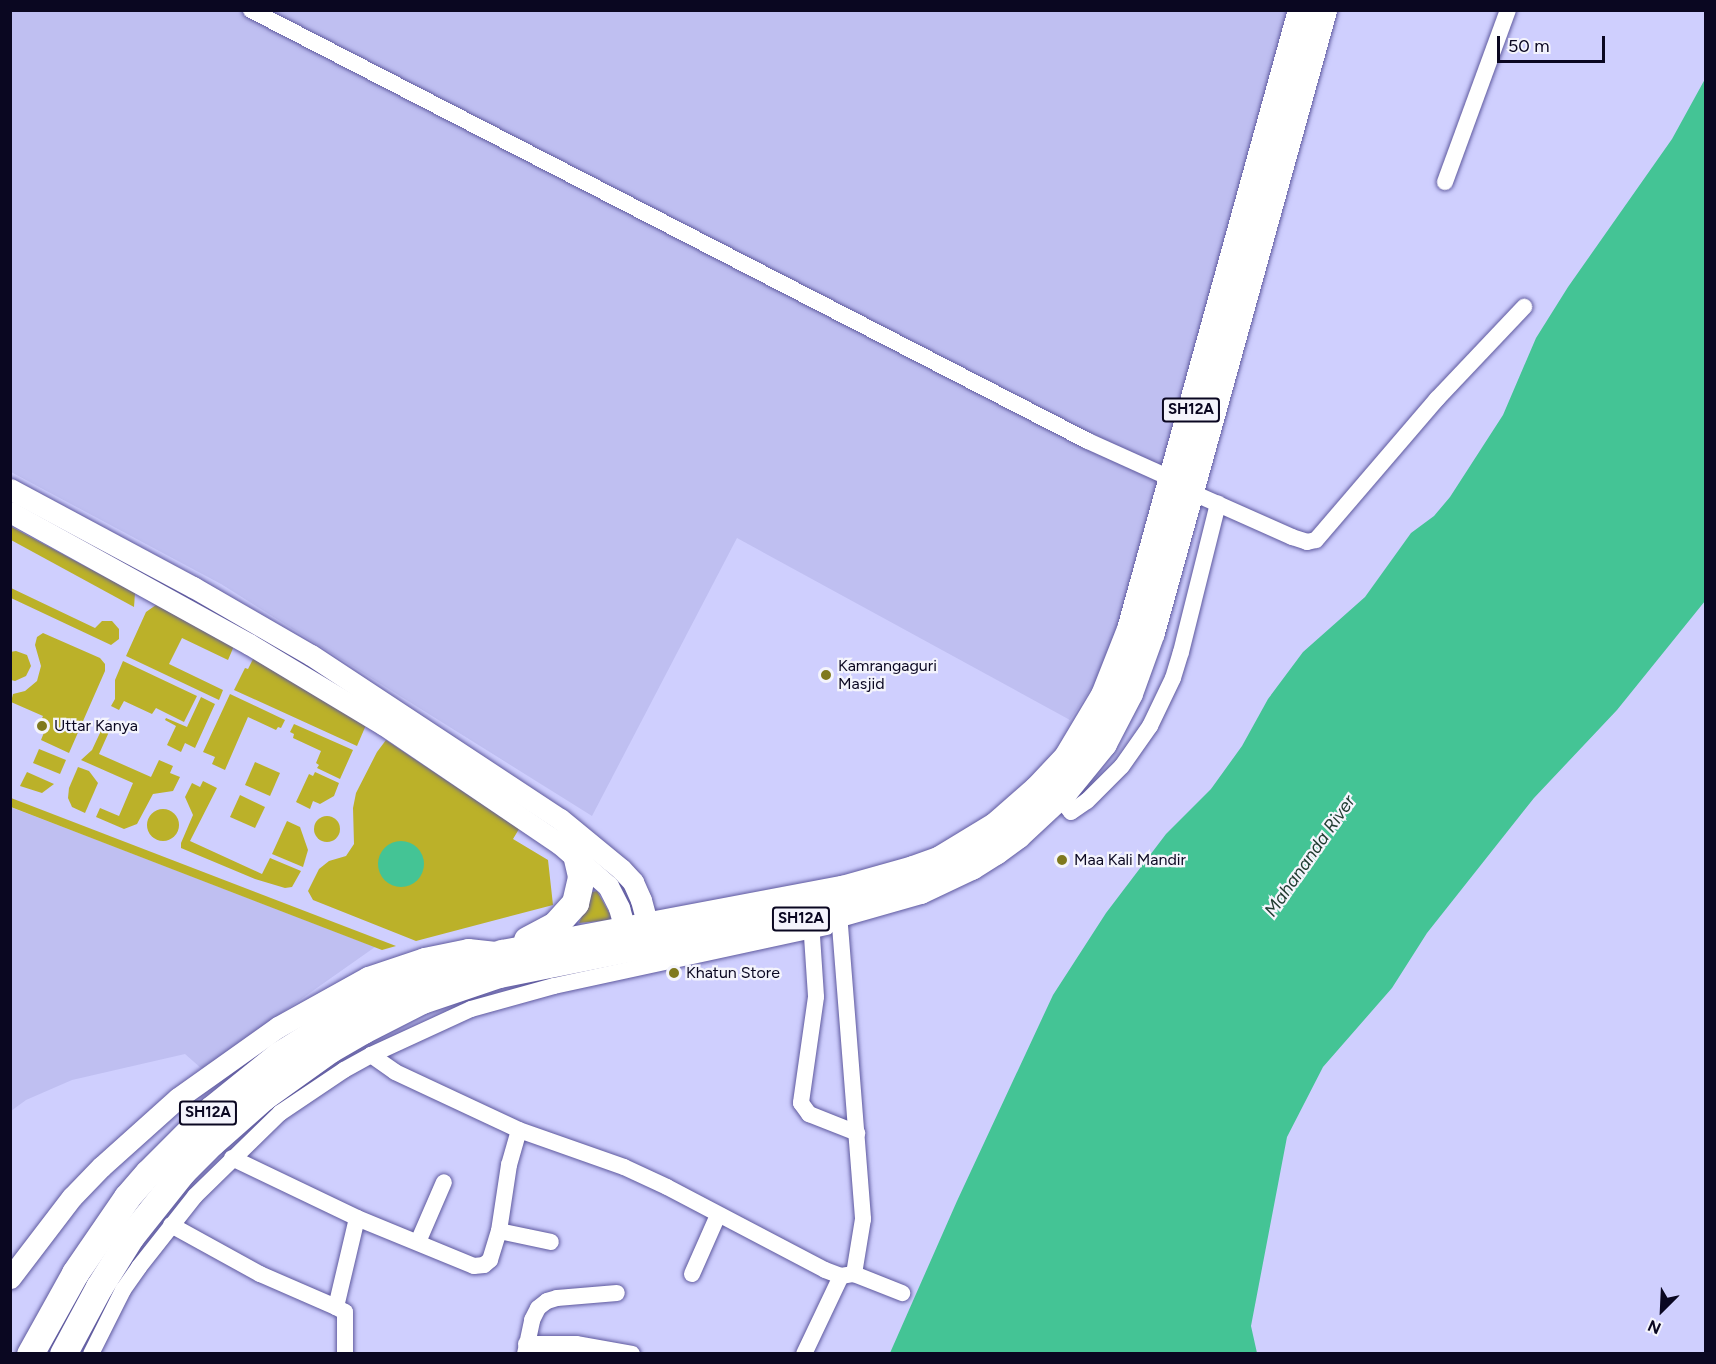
<!DOCTYPE html>
<html>
<head>
<meta charset="utf-8">
<style>
	body { margin:0 }
	#map { position:relative; width:1716px; height:1364px; overflow:hidden; background:#cfcffe; font-family:Figtree,sans-serif }
	div>[style] { position:absolute }
	[style*='--x'] { left:calc(var(--x)*1px); top:calc(var(--y)*1px); width:calc(var(--w)*1px); rotate:calc(var(--a)*1deg) }
	.built>* { inset:0; background:#bfbff1 }
	.green>* { inset:0; background:#bbb129 }
	.round { border-radius:50% }
	.water>* { inset:0; background:#44c495 }
	.roads { filter:drop-shadow(0 0 2px #5e599e) drop-shadow(0 0 2px #5e599e) }
	.minor>* { height:16px; margin:-8px; padding:0 8px; transform-origin:8px; border-radius:8px; background:#fff }
	.tertiary>* { height:21px; margin:-10.5px; padding:0 10.5px; transform-origin:10.5px; border-radius:10.5px; background:#fff }
	.primary>* { height:27px; margin:-13.5px; padding:0 13.5px; transform-origin:13.5px; border-radius:13.5px; background:#fff }
	.dots>* { width:16px; height:16px; translate:-50% -50%; box-sizing:border-box; border:3px solid #f4f4fc; border-radius:50% }
	span { translate:-50% -50%; white-space:nowrap; text-align:center; line-height:1.15; -webkit-text-stroke:4.5px #f4f4fc; paint-order:stroke }
	.shield-label span { padding:2px 4px; background:#f4f4fc; border:2px solid; border-radius:4px; -webkit-text-stroke-width:0 }
	.shield-label { font-size:15px; color:#0a0721; font-weight:700 }
	.poi-label { font-size:16px; color:#0a0721 }
	.left { translate:0 -50%; text-align:left }
	.water-label { font-size:18px; color:#1f3a2f; font-style:italic }
	.frame { position:absolute; inset:0; border:12px solid #0a0721; pointer-events:none }
	.north { position:absolute; left:1632px; top:1280px; width:60px; height:60px; -webkit-text-stroke:4px #f4f4fc; paint-order:stroke; rotate:204deg; font-size:16px; font-weight:700; line-height:24px; text-align:center; color:#0a0721 }
	.north::after { content:''; display:block; margin:auto; width:21px; height:27px; background:#0a0721; clip-path:polygon(50% 0,100% 100%,50% 72%,0 100%) }
	.scale { position:absolute; left:1497px; top:36px; width:108px; height:27px; box-sizing:border-box; border:3px solid #0a0721; border-top:0; padding-left:8px; font-size:18px; line-height:21px; white-space:nowrap; color:#0a0721; -webkit-text-stroke:4px #f4f4fc; paint-order:stroke }
</style>
</head>
<body>
<div id="map">
	<div class="built">
		<i style="clip-path:polygon(10px 11px,1289px 11px,1128px 609px,1098px 678px,1070px 720px,737px 538px,592px 816px,221px 584px,11px 472px)"></i>
		<i style="clip-path:polygon(10px 807px,84px 835px,375px 947px,202px 1069px,185px 1054px,72px 1080px,26px 1100px,11px 1111px)"></i>
	</div>
	<div class="green">
		<i style="clip-path:polygon(10px 526px,135px 593px,134px 607px,11px 540px)"></i>
		<i style="clip-path:polygon(11px 588px,95px 628px,102px 621px,112px 621px,119px 629px,119px 639px,111px 645px,11px 598px)"></i>
		<i style="clip-path:polygon(156px 605px,234px 646px,228px 660px,182px 638px,169px 664px,223px 690px,219px 700px,126px 656px,146px 612px)"></i>
		<i style="clip-path:polygon(43px 633px,100px 658px,105px 664px,105px 671px,69px 753px,41px 740px,45px 730px,38px 727px,43px 716px,11px 702px,13px 694px,25px 691px,37px 681px,41px 666px,35px 645px,37px 637px)"></i>
		<i style="clip-path:polygon(16px 651px,27px 655px,31px 666px,26px 676px,15px 681px,11px 680px,10px 652px)"></i>
		<i style="clip-path:polygon(254px 657px,366px 725px,357px 746px,234px 690px,245px 668px,248px 669px)"></i>
		<i style="clip-path:polygon(123px 661px,197px 696px,184px 722px,156px 708px,152px 714px,124px 701px,119px 710px,111px 706px,115px 699px,115px 680px)"></i>
		<i style="clip-path:polygon(230px 694px,285px 720px,281px 728px,278px 727px,276px 730px,248px 717px,225px 770px,212px 764px,215px 757px,203px 752px)"></i>
		<i style="clip-path:polygon(201px 697px,215px 704px,195px 748px,185px 743px,181px 752px,167px 745px,176px 726px,165px 720px,166px 718px,187px 727px)"></i>
		<i style="clip-path:polygon(106px 720px,113px 723px,99px 754px,151px 777px,159px 760px,173px 766px,170px 773px,180px 777px,173px 791px,153px 794px,137px 824px,124px 829px,96px 817px,100px 808px,119px 816px,133px 783px,81px 760px,92px 750px)"></i>
		<i style="clip-path:polygon(294px 724px,353px 750px,340px 779px,317px 768px,319px 765px,316px 763px,321px 751px,293px 738px,294px 734px,290px 732px)"></i>
		<i style="clip-path:polygon(386px 740px,519px 829px,513px 839px,548px 860px,553px 905px,416px 941px,313px 900px,308px 891px,319px 869px,329px 861px,346px 856px,354px 844px,353px 808px,356px 793px,377px 752px)"></i>
		<i style="clip-path:polygon(39px 749px,66px 760px,60px 774px,33px 763px)"></i>
		<i style="clip-path:polygon(255px 762px,280px 773px,270px 796px,245px 785px)"></i>
		<i style="clip-path:polygon(78px 767px,89px 771px,98px 783px,85px 813px,72px 807px,68px 798px,69px 788px)"></i>
		<i style="clip-path:polygon(27px 772px,54px 784px,42px 793px,20px 786px)"></i>
		<i style="clip-path:polygon(315px 772px,339px 783px,334px 796px,320px 804px,313px 801px,310px 809px,296px 802px,309px 774px,313px 776px)"></i>
		<i style="clip-path:polygon(203px 781px,217px 788px,190px 841px,262px 874px,270px 858px,301px 871px,292px 887px,285px 888px,255px 879px,181px 848px,181px 843px,193px 815px,185px 797px,192px 783px,200px 787px)"></i>
		<i style="clip-path:polygon(240px 795px,265px 807px,255px 828px,230px 817px)"></i>
		<i style="clip-path:polygon(11px 798px,396px 946px,382px 950px,11px 807px)"></i>
		<i class="round" style="left:147px;top:809px;width:32px;height:32px"></i>
		<i class="round" style="left:314px;top:816px;width:26px;height:26px"></i>
		<i style="clip-path:polygon(287px 821px,300px 827px,308px 850px,303px 867px,272px 854px)"></i>
		<i style="clip-path:polygon(597px 891px,611px 916px,610px 920px,579px 923px,592px 892px)"></i>
	</div>
	<div class="water">
		<i style="clip-path:polygon(1705px 79px,1705px 601px,1617px 710px,1534px 798px,1427px 933px,1392px 988px,1323px 1067px,1287px 1137px,1251px 1326px,1257px 1353px,890px 1353px,957px 1201px,1053px 995px,1106px 913px,1166px 834px,1211px 789px,1242px 746px,1268px 699px,1303px 652px,1365px 597px,1411px 533px,1434px 516px,1450px 497px,1503px 415px,1536px 338px,1568px 287px,1672px 139px)"></i>
		<i class="round" style="left:378px;top:841px;width:46px;height:46px"></i>
	</div>
	<div class="roads">
		<div class="minor">
			<i style="--x:251;--y:10;--w:941;--a:27.25"></i>
			<i style="--x:1088;--y:441;--w:92;--a:24.3"></i>
			<i style="--x:1445;--y:182;--w:183;--a:-69.9"></i>
			<i style="--x:1191;--y:492;--w:111;--a:24"></i>
			<i style="--x:1292;--y:537;--w:16;--a:18"></i>
			<i style="--x:1307;--y:542;--w:9;--a:-13"></i>
			<i style="--x:1316;--y:540;--w:186;--a:-49.4"></i>
			<i style="--x:1437;--y:399;--w:127;--a:-46.6"></i>
			<i style="--x:1059;--y:797;--w:19;--a:51"></i>
			<i style="--x:1071;--y:812;--w:19;--a:-35"></i>
			<i style="--x:1087;--y:801;--w:49;--a:-45"></i>
			<i style="--x:1122;--y:766;--w:49;--a:-55"></i>
			<i style="--x:1150;--y:726;--w:53;--a:-64.4"></i>
			<i style="--x:1173;--y:678;--w:27;--a:-73"></i>
			<i style="--x:1181;--y:652;--w:153;--a:-76"></i>
			<i style="--x:839;--y:913;--w:307;--a:85.5"></i>
			<i style="--x:863;--y:1219;--w:56;--a:99.3"></i>
			<i style="--x:811;--y:921;--w:76;--a:86.2"></i>
			<i style="--x:816;--y:997;--w:107;--a:98.1"></i>
			<i style="--x:801;--y:1103;--w:14;--a:54"></i>
			<i style="--x:809;--y:1114;--w:52;--a:21.6"></i>
			<i style="--x:371;--y:1055;--w:29;--a:35"></i>
			<i style="--x:395;--y:1072;--w:137;--a:25.1"></i>
			<i style="--x:519;--y:1130;--w:111;--a:19.4"></i>
			<i style="--x:624;--y:1167;--w:47;--a:24.9"></i>
			<i style="--x:667;--y:1187;--w:178;--a:27.7"></i>
			<i style="--x:825;--y:1270;--w:17;--a:21"></i>
			<i style="--x:841;--y:1276;--w:13;--a:-9"></i>
			<i style="--x:854;--y:1274;--w:52;--a:21.6"></i>
			<i style="--x:232;--y:1158;--w:139;--a:25.6"></i>
			<i style="--x:357;--y:1218;--w:126;--a:22.3"></i>
			<i style="--x:474;--y:1266;--w:10;--a:-6"></i>
			<i style="--x:484;--y:1265;--w:8;--a:-40"></i>
			<i style="--x:490;--y:1260;--w:30;--a:-73"></i>
			<i style="--x:499;--y:1231;--w:67;--a:-81.4"></i>
			<i style="--x:509;--y:1165;--w:36;--a:-74"></i>
			<i style="--x:171;--y:1225;--w:102;--a:28.8"></i>
			<i style="--x:260;--y:1274;--w:83;--a:23.5"></i>
			<i style="--x:499;--y:1231;--w:53;--a:11.9"></i>
			<i style="--x:418;--y:1242;--w:65;--a:-66.6"></i>
			<i style="--x:692;--y:1274;--w:64;--a:-66.2"></i>
			<i style="--x:526;--y:1344;--w:50;--a:0"></i>
			<i style="--x:576;--y:1344;--w:57;--a:10.1"></i>
			<i style="--x:91;--y:1354;--w:72;--a:-63.4"></i>
			<i style="--x:123;--y:1290;--w:28;--a:-55"></i>
			<i style="--x:139;--y:1267;--w:90;--a:-51.7"></i>
			<i style="--x:195;--y:1196;--w:119;--a:-44.3"></i>
			<i style="--x:280;--y:1113;--w:77;--a:-33.9"></i>
			<i style="--x:344;--y:1070;--w:31;--a:-29"></i>
			<i style="--x:371;--y:1055;--w:110;--a:-24.7"></i>
			<i style="--x:471;--y:1009;--w:86;--a:-15.5"></i>
			<i style="--x:554;--y:986;--w:279;--a:-12.2"></i>
			<i style="--x:345;--y:1354;--w:42;--a:-90"></i>
			<i style="--x:345;--y:1312;--w:10;--a:-151"></i>
			<i style="--x:336;--y:1307;--w:91;--a:-76.7"></i>
			<i style="--x:525;--y:1354;--w:35;--a:-78"></i>
			<i style="--x:532;--y:1320;--w:13;--a:-63"></i>
			<i style="--x:538;--y:1308;--w:11;--a:-38"></i>
			<i style="--x:547;--y:1301;--w:10;--a:-17"></i>
			<i style="--x:557;--y:1298;--w:60;--a:-4.8"></i>
			<i style="--x:804;--y:1354;--w:86;--a:-64.6"></i>
		</div>
		<div class="tertiary">
			<i style="--x:10;--y:489;--w:208;--a:28.2"></i>
			<i style="--x:193;--y:587;--w:136;--a:30"></i>
			<i style="--x:311;--y:655;--w:298;--a:33.4"></i>
			<i style="--x:560;--y:819;--w:79;--a:39.3"></i>
			<i style="--x:621;--y:869;--w:18;--a:47"></i>
			<i style="--x:633;--y:882;--w:20;--a:66"></i>
			<i style="--x:641;--y:900;--w:39;--a:75"></i>
			<i style="--x:10;--y:512;--w:273;--a:28.9"></i>
			<i style="--x:249;--y:644;--w:157;--a:31"></i>
			<i style="--x:384;--y:725;--w:212;--a:34.1"></i>
			<i style="--x:560;--y:844;--w:64;--a:41.2"></i>
			<i style="--x:608;--y:886;--w:25;--a:63"></i>
			<i style="--x:619;--y:908;--w:36;--a:74"></i>
			<i style="--x:10;--y:1278;--w:102;--a:-52.6"></i>
			<i style="--x:72;--y:1197;--w:42;--a:-46"></i>
			<i style="--x:101;--y:1167;--w:103;--a:-41.9"></i>
			<i style="--x:178;--y:1098;--w:123;--a:-35.4"></i>
			<i style="--x:278;--y:1027;--w:103;--a:-29.1"></i>
			<i style="--x:368;--y:977;--w:59;--a:-18.7"></i>
			<i style="--x:424;--y:958;--w:45;--a:-11.6"></i>
			<i style="--x:468;--y:949;--w:30;--a:6"></i>
		</div>
		<div class="primary">
			<i style="--x:527;--y:940;--w:32;--a:-28"></i>
			<i style="--x:555;--y:925;--w:30;--a:-48"></i>
			<i style="--x:575;--y:903;--w:28;--a:-77"></i>
			<i style="--x:581;--y:876;--w:18;--a:-103"></i>
			<i style="--x:30;--y:1354;--w:93;--a:-60.9"></i>
			<i style="--x:75;--y:1273;--w:92;--a:-55.6"></i>
			<i style="--x:127;--y:1197;--w:32;--a:-49"></i>
			<i style="--x:148;--y:1173;--w:91;--a:-45"></i>
			<i style="--x:212;--y:1109;--w:86;--a:-38.9"></i>
			<i style="--x:279;--y:1055;--w:53;--a:-31.9"></i>
			<i style="--x:324;--y:1027;--w:44;--a:-30.1"></i>
			<i style="--x:362;--y:1005;--w:66;--a:-24.2"></i>
			<i style="--x:422;--y:978;--w:84;--a:-17.4"></i>
			<i style="--x:502;--y:953;--w:346;--a:-10.7"></i>
			<i style="--x:842;--y:889;--w:74;--a:-15.7"></i>
			<i style="--x:913;--y:869;--w:29;--a:-20"></i>
			<i style="--x:940;--y:859;--w:66;--a:-31.3"></i>
			<i style="--x:996;--y:825;--w:55;--a:-41.3"></i>
			<i style="--x:1037;--y:789;--w:44;--a:-46.8"></i>
			<i style="--x:1067;--y:757;--w:72;--a:-59.2"></i>
			<i style="--x:1104;--y:695;--w:71;--a:-68.5"></i>
			<i style="--x:1130;--y:629;--w:642;--a:-74.56"></i>
			<i style="--x:63;--y:1354;--w:76;--a:-61.8"></i>
			<i style="--x:99;--y:1287;--w:60;--a:-57.9"></i>
			<i style="--x:131;--y:1236;--w:82;--a:-51.4"></i>
			<i style="--x:182;--y:1172;--w:42;--a:-45"></i>
			<i style="--x:212;--y:1142;--w:68;--a:-41.4"></i>
			<i style="--x:263;--y:1097;--w:82;--a:-35.6"></i>
			<i style="--x:330;--y:1049;--w:38;--a:-30"></i>
			<i style="--x:363;--y:1030;--w:66;--a:-27"></i>
			<i style="--x:422;--y:1000;--w:81;--a:-18.7"></i>
			<i style="--x:499;--y:974;--w:148;--a:-11.3"></i>
			<i style="--x:644;--y:945;--w:198;--a:-9.3"></i>
			<i style="--x:839;--y:913;--w:84;--a:-15.9"></i>
			<i style="--x:920;--y:890;--w:56;--a:-25.2"></i>
			<i style="--x:971;--y:866;--w:28;--a:-32"></i>
			<i style="--x:995;--y:851;--w:27;--a:-36"></i>
			<i style="--x:1017;--y:835;--w:64;--a:-43.1"></i>
			<i style="--x:1064;--y:791;--w:62;--a:-50.9"></i>
			<i style="--x:1103;--y:743;--w:56;--a:-62.5"></i>
			<i style="--x:1129;--y:693;--w:65;--a:-70.2"></i>
			<i style="--x:1151;--y:632;--w:645;--a:-74.54"></i>
		</div>
	</div>
	<div class="dots">
		<i style="left:826px;top:675px;background:#7f791e"></i>
		<i style="left:42px;top:726px;background:#7f791e"></i>
		<i style="left:1062px;top:860px;background:#7f791e"></i>
		<i style="left:674px;top:973px;background:#7f791e"></i>
	</div>
	<div class="shield-label">
		<span style="left:1191px;top:410px">SH12A</span>
		<span style="left:801px;top:919px">SH12A</span>
		<span style="left:208px;top:1113px">SH12A</span>
	</div>
	<div class="poi-label">
		<span class="left" style="left:838px;top:675px">Kamrangaguri<br>Masjid</span>
		<span class="left" style="left:54px;top:726px">Uttar Kanya</span>
		<span class="left" style="left:1074px;top:860px">Maa Kali Mandir</span>
		<span class="left" style="left:686px;top:973px">Khatun Store</span>
	</div>
	<div class="water-label">
		<span style="left:1310px;top:856px;rotate:-55deg">Mahananda River</span>
	</div>
	<div class="frame"></div>
	<div class="north">N</div>
	<div class="scale">50 m</div>
</div>
</body>
</html>
